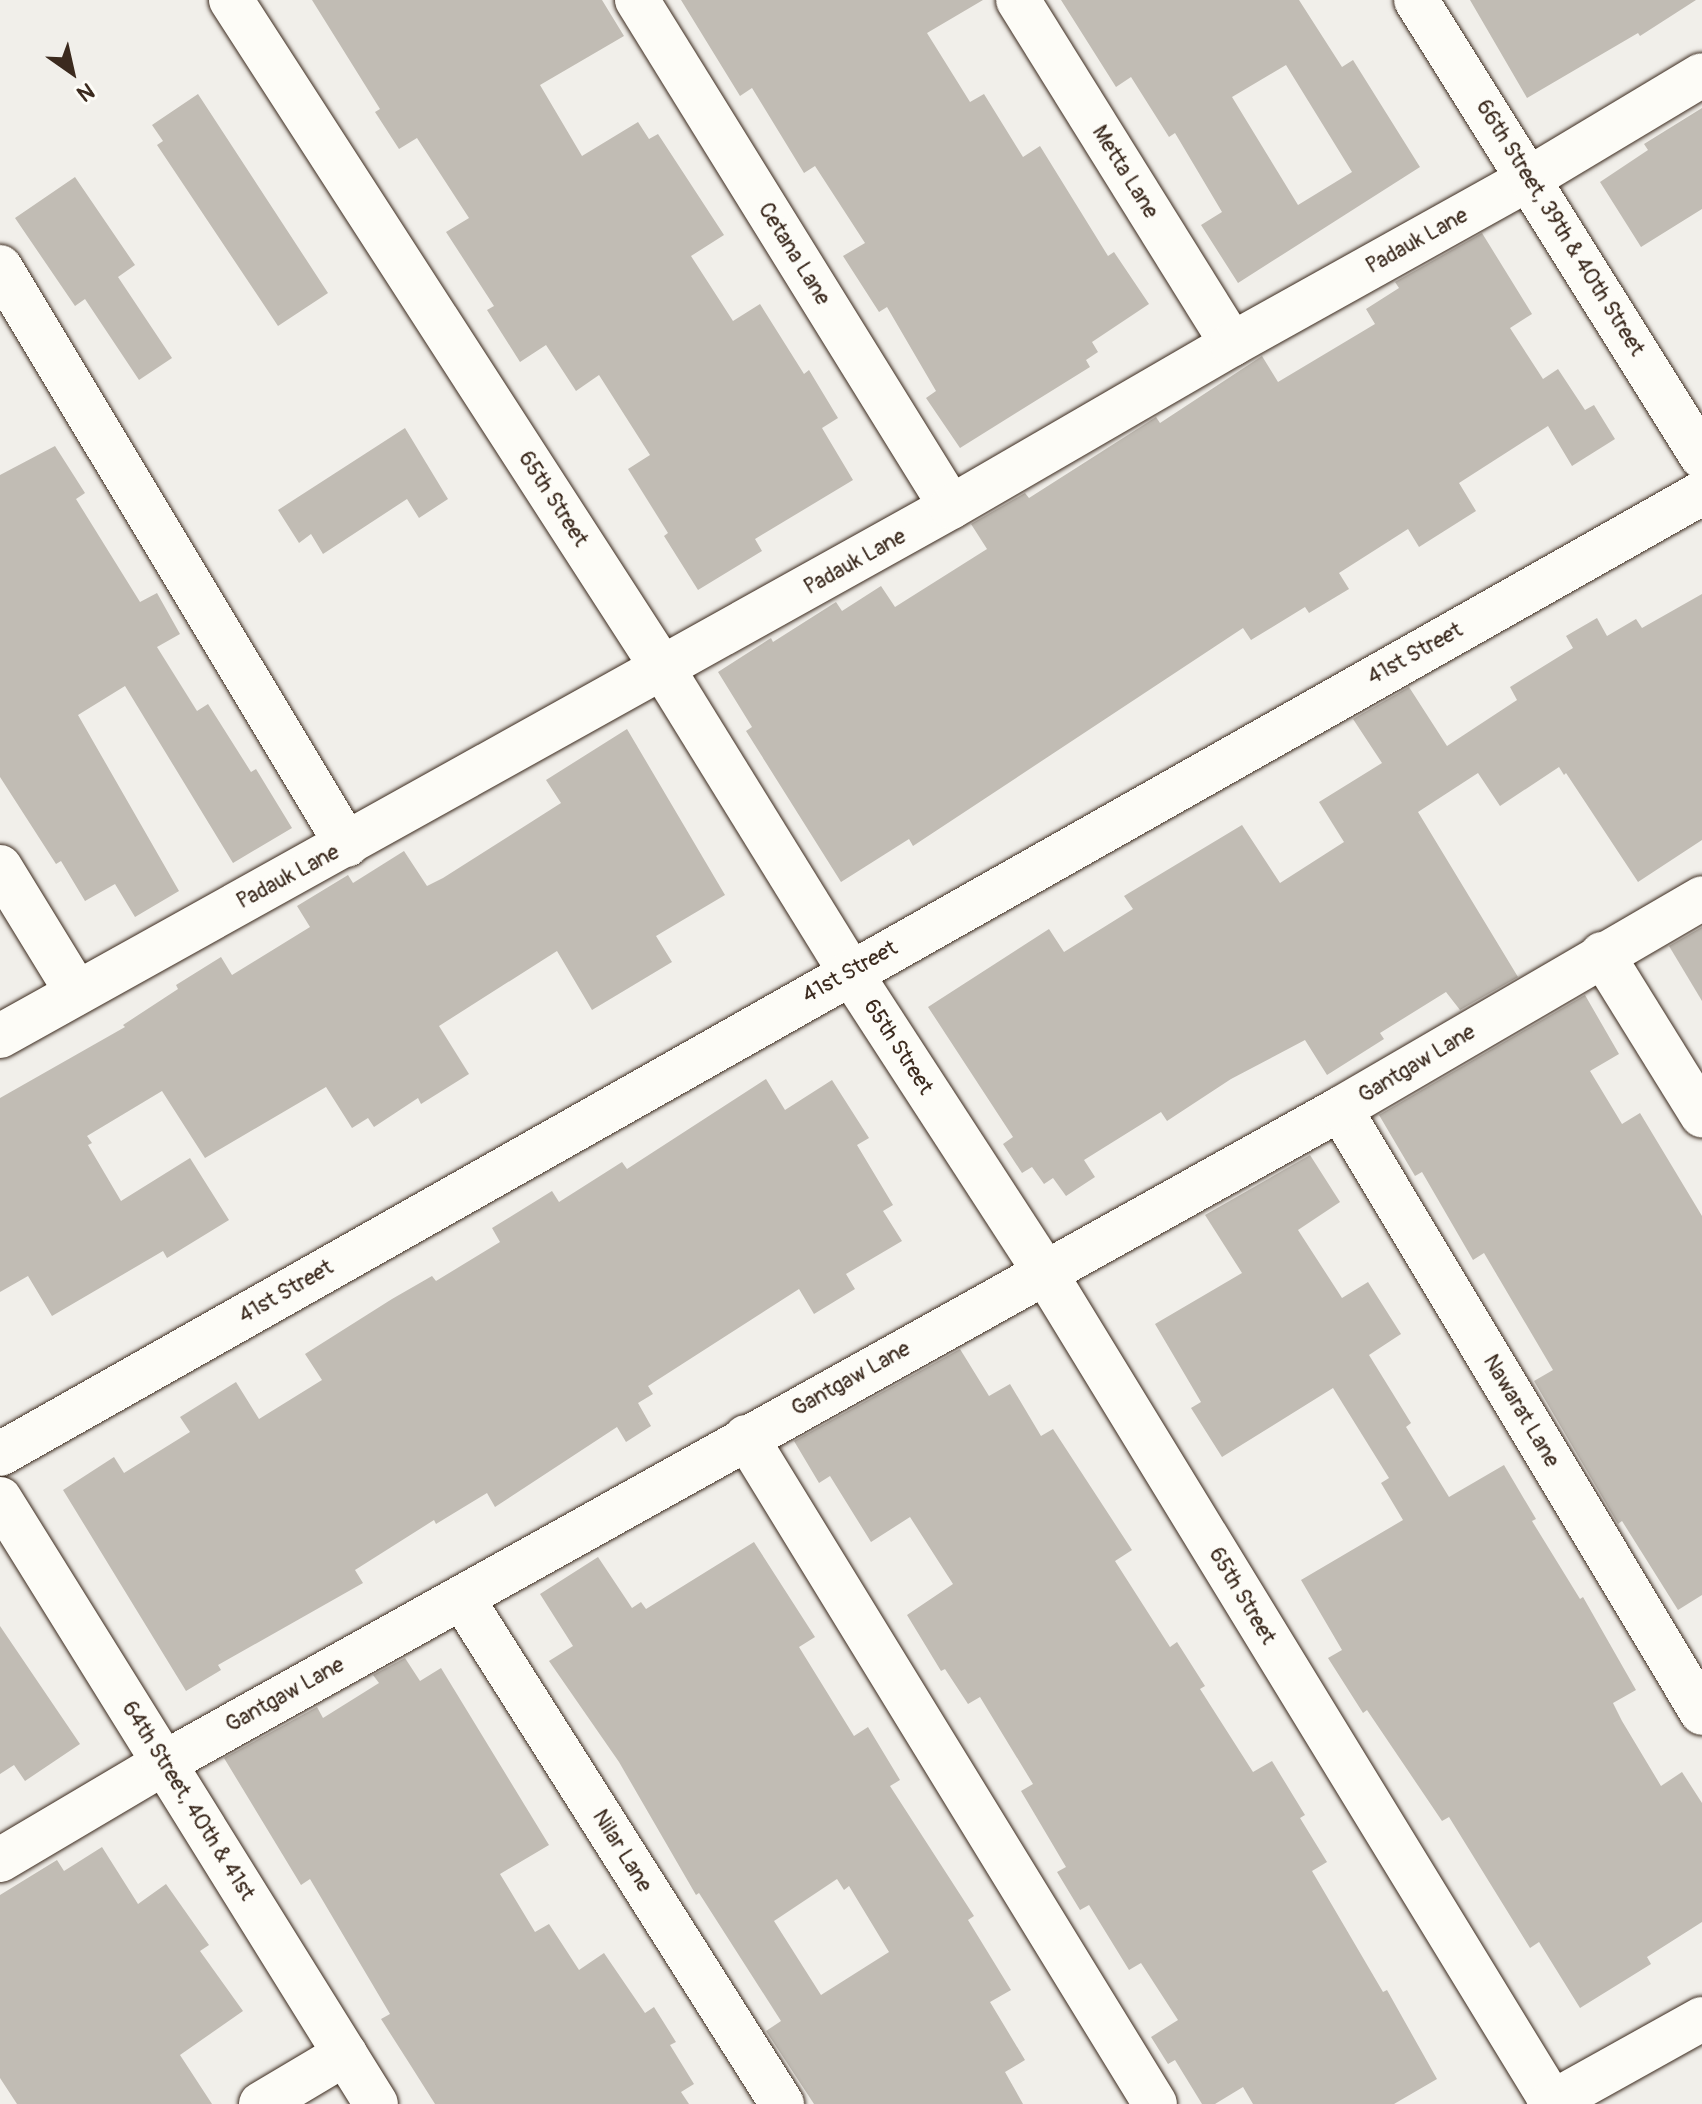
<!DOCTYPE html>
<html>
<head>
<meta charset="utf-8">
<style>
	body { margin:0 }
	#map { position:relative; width:1702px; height:2104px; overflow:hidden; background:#f1efea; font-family:Pangolin,sans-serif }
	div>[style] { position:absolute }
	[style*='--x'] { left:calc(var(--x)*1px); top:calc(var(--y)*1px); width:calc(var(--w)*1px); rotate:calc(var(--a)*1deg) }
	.building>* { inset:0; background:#c1bcb4 }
	.roads { filter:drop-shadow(0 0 2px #3b2a1e) drop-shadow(0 0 2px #3b2a1e) }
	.minor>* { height:44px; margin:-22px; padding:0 22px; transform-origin:22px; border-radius:22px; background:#fdfcf7 }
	span { translate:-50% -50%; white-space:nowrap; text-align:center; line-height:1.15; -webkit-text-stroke:7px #fdfcf7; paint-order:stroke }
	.street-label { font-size:22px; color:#3b2a1e }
	.north { position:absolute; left:32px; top:32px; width:80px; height:80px; -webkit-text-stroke:6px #fdfcf7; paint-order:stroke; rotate:146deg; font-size:22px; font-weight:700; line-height:32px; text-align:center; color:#3b2a1e }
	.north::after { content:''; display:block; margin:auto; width:28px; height:36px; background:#3b2a1e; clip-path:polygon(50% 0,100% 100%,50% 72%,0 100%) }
</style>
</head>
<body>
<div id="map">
	<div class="building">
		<i style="clip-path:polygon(312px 0,602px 0,624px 36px,540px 85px,582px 156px,638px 122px,649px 139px,658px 134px,724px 235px,691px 256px,733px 321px,760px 304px,804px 374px,809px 370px,838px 418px,822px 428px,853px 480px,755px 539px,762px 551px,698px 590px,664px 536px,668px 533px,628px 469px,650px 455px,599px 375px,576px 391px,546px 345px,520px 362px,487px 310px,494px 306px,446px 232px,469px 218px,417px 138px,399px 149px,375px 112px,380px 109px)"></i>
		<i style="clip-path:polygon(681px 0,983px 0,927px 33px,970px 102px,984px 94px,1023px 157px,1040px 146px,1108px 256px,1114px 252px,1149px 304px,1092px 342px,1098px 352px,1086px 360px,1090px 367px,960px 448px,926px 398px,936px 391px,887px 307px,879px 312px,843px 256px,865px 243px,815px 166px,804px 173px,752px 88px,740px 96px)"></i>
		<i style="clip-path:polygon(evenodd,1061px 0,1299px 0,1342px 67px,1353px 60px,1420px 167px,1238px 283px,1201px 225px,1222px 212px,1175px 133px,1169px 137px,1131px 77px,1116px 87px,1061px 0,1286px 65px,1352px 172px,1298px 205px,1232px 97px,1286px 65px)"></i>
		<i style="clip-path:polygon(1470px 0,1696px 0,1640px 36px,1638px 33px,1527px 98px)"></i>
		<i style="clip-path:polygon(198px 94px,328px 293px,278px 326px,157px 145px,163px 141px,152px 125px)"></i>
		<i style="clip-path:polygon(1702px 108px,1702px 209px,1641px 247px,1600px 182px,1648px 150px,1644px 144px)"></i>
		<i style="clip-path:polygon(75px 177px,135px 265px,118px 277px,172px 358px,139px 380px,85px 299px,75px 306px,15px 218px)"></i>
		<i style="clip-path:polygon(1482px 233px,1532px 314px,1510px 328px,1543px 379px,1558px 369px,1585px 410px,1594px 405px,1615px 439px,1572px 466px,1548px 426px,1459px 483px,1476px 511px,1419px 547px,1408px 529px,1339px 573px,1349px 589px,1309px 613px,1305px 607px,1251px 640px,1243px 628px,913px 846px,909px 839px,841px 882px,746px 731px,752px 727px,718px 672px,771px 638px,773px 642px,836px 602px,842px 611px,881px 586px,895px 607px,987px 549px,971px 524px,1025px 493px,1029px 498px,1156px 417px,1160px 423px,1262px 356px,1278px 382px,1375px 324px,1366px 309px,1399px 288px,1395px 282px)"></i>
		<i style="clip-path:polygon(405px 428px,448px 499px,419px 518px,407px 499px,323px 554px,311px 534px,299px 543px,278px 510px)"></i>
		<i style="clip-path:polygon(55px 446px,85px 493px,76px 499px,140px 602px,157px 593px,180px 634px,157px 647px,197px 711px,208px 704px,251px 772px,256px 769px,292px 828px,233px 863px,125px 686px,78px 715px,179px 891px,135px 917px,115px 884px,85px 901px,61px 861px,56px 864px,0 777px,0 475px)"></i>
		<i style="clip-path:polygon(1702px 594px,1702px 840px,1638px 882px,1566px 773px,1564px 775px,1559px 767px,1500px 806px,1478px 773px,1418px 812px,1518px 977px,1460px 1010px,1446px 992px,1380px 1033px,1384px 1039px,1327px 1075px,1305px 1040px,1231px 1079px,1167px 1121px,1161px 1112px,1084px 1160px,1095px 1177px,1066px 1196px,1053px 1178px,1044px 1184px,1032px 1167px,1022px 1173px,1003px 1144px,1013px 1137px,928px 1007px,1049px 929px,1064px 952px,1133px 909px,1124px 896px,1242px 825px,1280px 883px,1344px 842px,1319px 802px,1382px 763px,1353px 719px,1409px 687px,1447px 746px,1517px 700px,1510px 687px,1573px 648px,1566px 636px,1597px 618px,1607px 636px,1636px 619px,1642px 628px)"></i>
		<i style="clip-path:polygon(627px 729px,725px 895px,656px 936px,672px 962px,592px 1010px,557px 951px,439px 1026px,469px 1074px,421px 1104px,418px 1098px,374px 1127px,368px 1118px,352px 1128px,326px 1087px,205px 1158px,162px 1091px,87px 1136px,92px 1143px,88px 1145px,121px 1201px,190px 1158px,229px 1220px,167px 1258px,163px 1251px,52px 1316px,28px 1276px,0 1292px,0 1098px,125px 1027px,123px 1025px,178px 989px,176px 985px,221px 957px,232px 975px,310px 927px,297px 906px,348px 875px,353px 883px,404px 851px,427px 886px,443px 878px,561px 803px,546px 780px)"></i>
		<i style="clip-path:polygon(1702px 927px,1702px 1001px,1669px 946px)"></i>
		<i style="clip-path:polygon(1585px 995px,1619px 1054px,1590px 1071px,1622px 1124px,1640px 1113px,1702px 1216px,1702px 1595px,1678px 1610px,1622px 1521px,1618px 1524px,1534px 1381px,1553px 1370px,1484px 1253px,1473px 1260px,1422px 1172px,1415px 1176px,1379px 1115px)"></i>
		<i style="clip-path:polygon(766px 1079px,785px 1110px,832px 1080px,869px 1138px,857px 1145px,893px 1205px,883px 1211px,902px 1241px,846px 1274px,855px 1289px,814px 1314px,799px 1289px,648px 1386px,653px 1394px,638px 1403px,651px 1426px,626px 1442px,617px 1427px,495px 1507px,487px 1493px,436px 1524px,434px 1520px,355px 1570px,363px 1583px,218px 1665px,221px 1670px,186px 1691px,63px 1490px,114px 1457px,124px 1473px,190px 1432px,180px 1417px,236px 1382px,259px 1419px,322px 1380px,305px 1354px,392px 1299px,432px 1276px,436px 1281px,500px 1242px,492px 1228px,552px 1191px,559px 1202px,622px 1162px,627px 1169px)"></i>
		<i style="clip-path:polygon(1310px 1155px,1340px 1202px,1298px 1230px,1342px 1298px,1368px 1282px,1401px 1334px,1369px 1355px,1411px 1423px,1406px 1427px,1449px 1497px,1504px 1465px,1536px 1519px,1532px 1521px,1580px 1599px,1583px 1597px,1636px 1690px,1613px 1703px,1622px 1721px,1661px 1786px,1682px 1772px,1702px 1803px,1702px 1922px,1647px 1957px,1651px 1964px,1580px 2008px,1539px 1942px,1530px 1948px,1449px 1817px,1442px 1821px,1367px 1710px,1363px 1713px,1328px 1658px,1342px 1650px,1301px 1580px,1403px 1520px,1381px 1483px,1389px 1478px,1333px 1388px,1222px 1457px,1191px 1408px,1201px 1402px,1155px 1324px,1242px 1273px,1205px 1215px)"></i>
		<i style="clip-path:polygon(960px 1349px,989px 1396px,1010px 1384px,1041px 1436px,1053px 1429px,1132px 1550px,1115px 1561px,1170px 1647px,1177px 1642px,1205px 1686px,1200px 1689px,1253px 1772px,1272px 1761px,1305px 1815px,1300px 1818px,1327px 1862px,1312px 1871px,1383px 1992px,1387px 1990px,1437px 2079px,1394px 2104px,1253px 2104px,1243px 2087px,1215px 2104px,1202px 2104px,1175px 2060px,1168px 2064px,1151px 2037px,1178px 2020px,1141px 1963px,1129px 1970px,1089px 1905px,1080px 1910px,1057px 1872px,1066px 1867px,1021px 1791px,1033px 1784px,980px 1697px,968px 1704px,945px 1669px,941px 1671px,907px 1615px,953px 1584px,910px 1517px,871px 1542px,830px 1476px,819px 1483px,794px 1441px)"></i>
		<i style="clip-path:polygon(evenodd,754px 1542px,815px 1637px,799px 1647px,854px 1736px,868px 1727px,900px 1780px,890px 1786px,974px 1916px,968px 1920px,1011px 1990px,990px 2002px,1025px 2060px,1005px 2072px,1023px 2104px,814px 2104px,766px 2031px,781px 2021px,699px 1893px,696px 1895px,619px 1762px,549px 1661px,573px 1646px,540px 1594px,598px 1557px,632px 1608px,641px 1602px,646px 1609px,754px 1542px,837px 1879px,844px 1890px,849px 1886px,889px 1952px,821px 1995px,774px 1921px,837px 1879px)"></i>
		<i style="clip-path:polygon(0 1626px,80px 1744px,25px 1781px,14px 1765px,0 1774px)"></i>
		<i style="clip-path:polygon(405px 1658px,420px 1681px,441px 1668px,549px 1845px,500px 1874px,535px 1932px,549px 1924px,579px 1970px,604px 1953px,645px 2013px,654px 2007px,676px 2042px,670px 2045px,694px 2084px,681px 2092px,689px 2104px,435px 2104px,411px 2066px,381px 2019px,390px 2014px,310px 1879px,301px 1885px,224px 1758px,317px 1707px,323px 1718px,379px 1683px,373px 1675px)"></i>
		<i style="clip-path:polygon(102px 1847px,138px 1904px,166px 1884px,209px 1945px,200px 1951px,243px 2011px,180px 2055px,212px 2104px,17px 2104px,0 2078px,0 1895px,57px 1860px,64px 1871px)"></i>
	</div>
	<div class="roads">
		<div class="minor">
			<i style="--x:231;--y:0;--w:796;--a:57.15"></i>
			<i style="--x:663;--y:669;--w:356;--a:58.3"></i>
			<i style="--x:850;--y:972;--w:356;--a:57"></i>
			<i style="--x:1044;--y:1271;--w:974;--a:58.56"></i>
			<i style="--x:637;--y:0;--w:596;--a:58.23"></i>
			<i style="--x:1018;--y:0;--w:405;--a:58.1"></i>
			<i style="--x:1416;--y:0;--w:539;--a:57.96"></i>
			<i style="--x:0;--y:267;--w:674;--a:59.02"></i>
			<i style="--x:0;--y:867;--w:145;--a:58.5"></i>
			<i style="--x:1602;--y:954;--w:190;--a:58.2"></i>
			<i style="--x:0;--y:1036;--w:1088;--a:-29.09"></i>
			<i style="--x:951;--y:507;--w:325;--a:-30.1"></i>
			<i style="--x:1232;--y:344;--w:341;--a:-29.1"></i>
			<i style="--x:1530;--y:178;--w:200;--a:-30.9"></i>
			<i style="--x:1340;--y:1109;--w:704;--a:59.06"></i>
			<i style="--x:746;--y:1437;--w:782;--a:58.48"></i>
			<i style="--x:0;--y:1454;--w:1955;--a:-29.45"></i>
			<i style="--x:0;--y:1499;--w:712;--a:58.14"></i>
			<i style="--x:462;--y:1598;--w:599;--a:57.69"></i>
			<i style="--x:0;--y:1860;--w:191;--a:-30.6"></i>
			<i style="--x:164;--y:1763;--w:1346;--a:-29.08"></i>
			<i style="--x:1340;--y:1109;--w:419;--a:-30.2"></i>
			<i style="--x:261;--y:2104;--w:98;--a:-30.8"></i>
			<i style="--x:1549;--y:2104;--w:175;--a:-29.1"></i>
		</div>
	</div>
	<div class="street-label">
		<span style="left:1125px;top:172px;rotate:58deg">Metta Lane</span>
		<span style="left:1560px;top:228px;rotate:58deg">66th Street, 39th &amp; 40th Street</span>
		<span style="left:1417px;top:241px;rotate:-29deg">Padauk Lane</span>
		<span style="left:794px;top:254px;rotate:58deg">Cetana Lane</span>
		<span style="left:553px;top:499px;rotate:57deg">65th Street</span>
		<span style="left:855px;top:562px;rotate:-29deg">Padauk Lane</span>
		<span style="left:1415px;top:654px;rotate:-29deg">41st Street</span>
		<span style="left:288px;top:877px;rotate:-28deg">Padauk Lane</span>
		<span style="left:850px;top:972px;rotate:-29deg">41st Street</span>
		<span style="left:898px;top:1047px;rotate:57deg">65th Street</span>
		<span style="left:1417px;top:1064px;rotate:-31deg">Gantgaw Lane</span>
		<span style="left:286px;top:1292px;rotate:-30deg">41st Street</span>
		<span style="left:851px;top:1379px;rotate:-29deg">Gantgaw Lane</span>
		<span style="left:1521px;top:1411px;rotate:59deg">Nawarat Lane</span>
		<span style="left:1242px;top:1596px;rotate:59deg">65th Street</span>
		<span style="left:285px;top:1695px;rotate:-29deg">Gantgaw Lane</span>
		<span style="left:188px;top:1801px;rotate:58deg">64th Street, 40th &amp; 41st</span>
		<span style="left:622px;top:1851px;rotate:58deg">Nilar Lane</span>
	</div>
	<div class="north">N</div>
</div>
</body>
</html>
